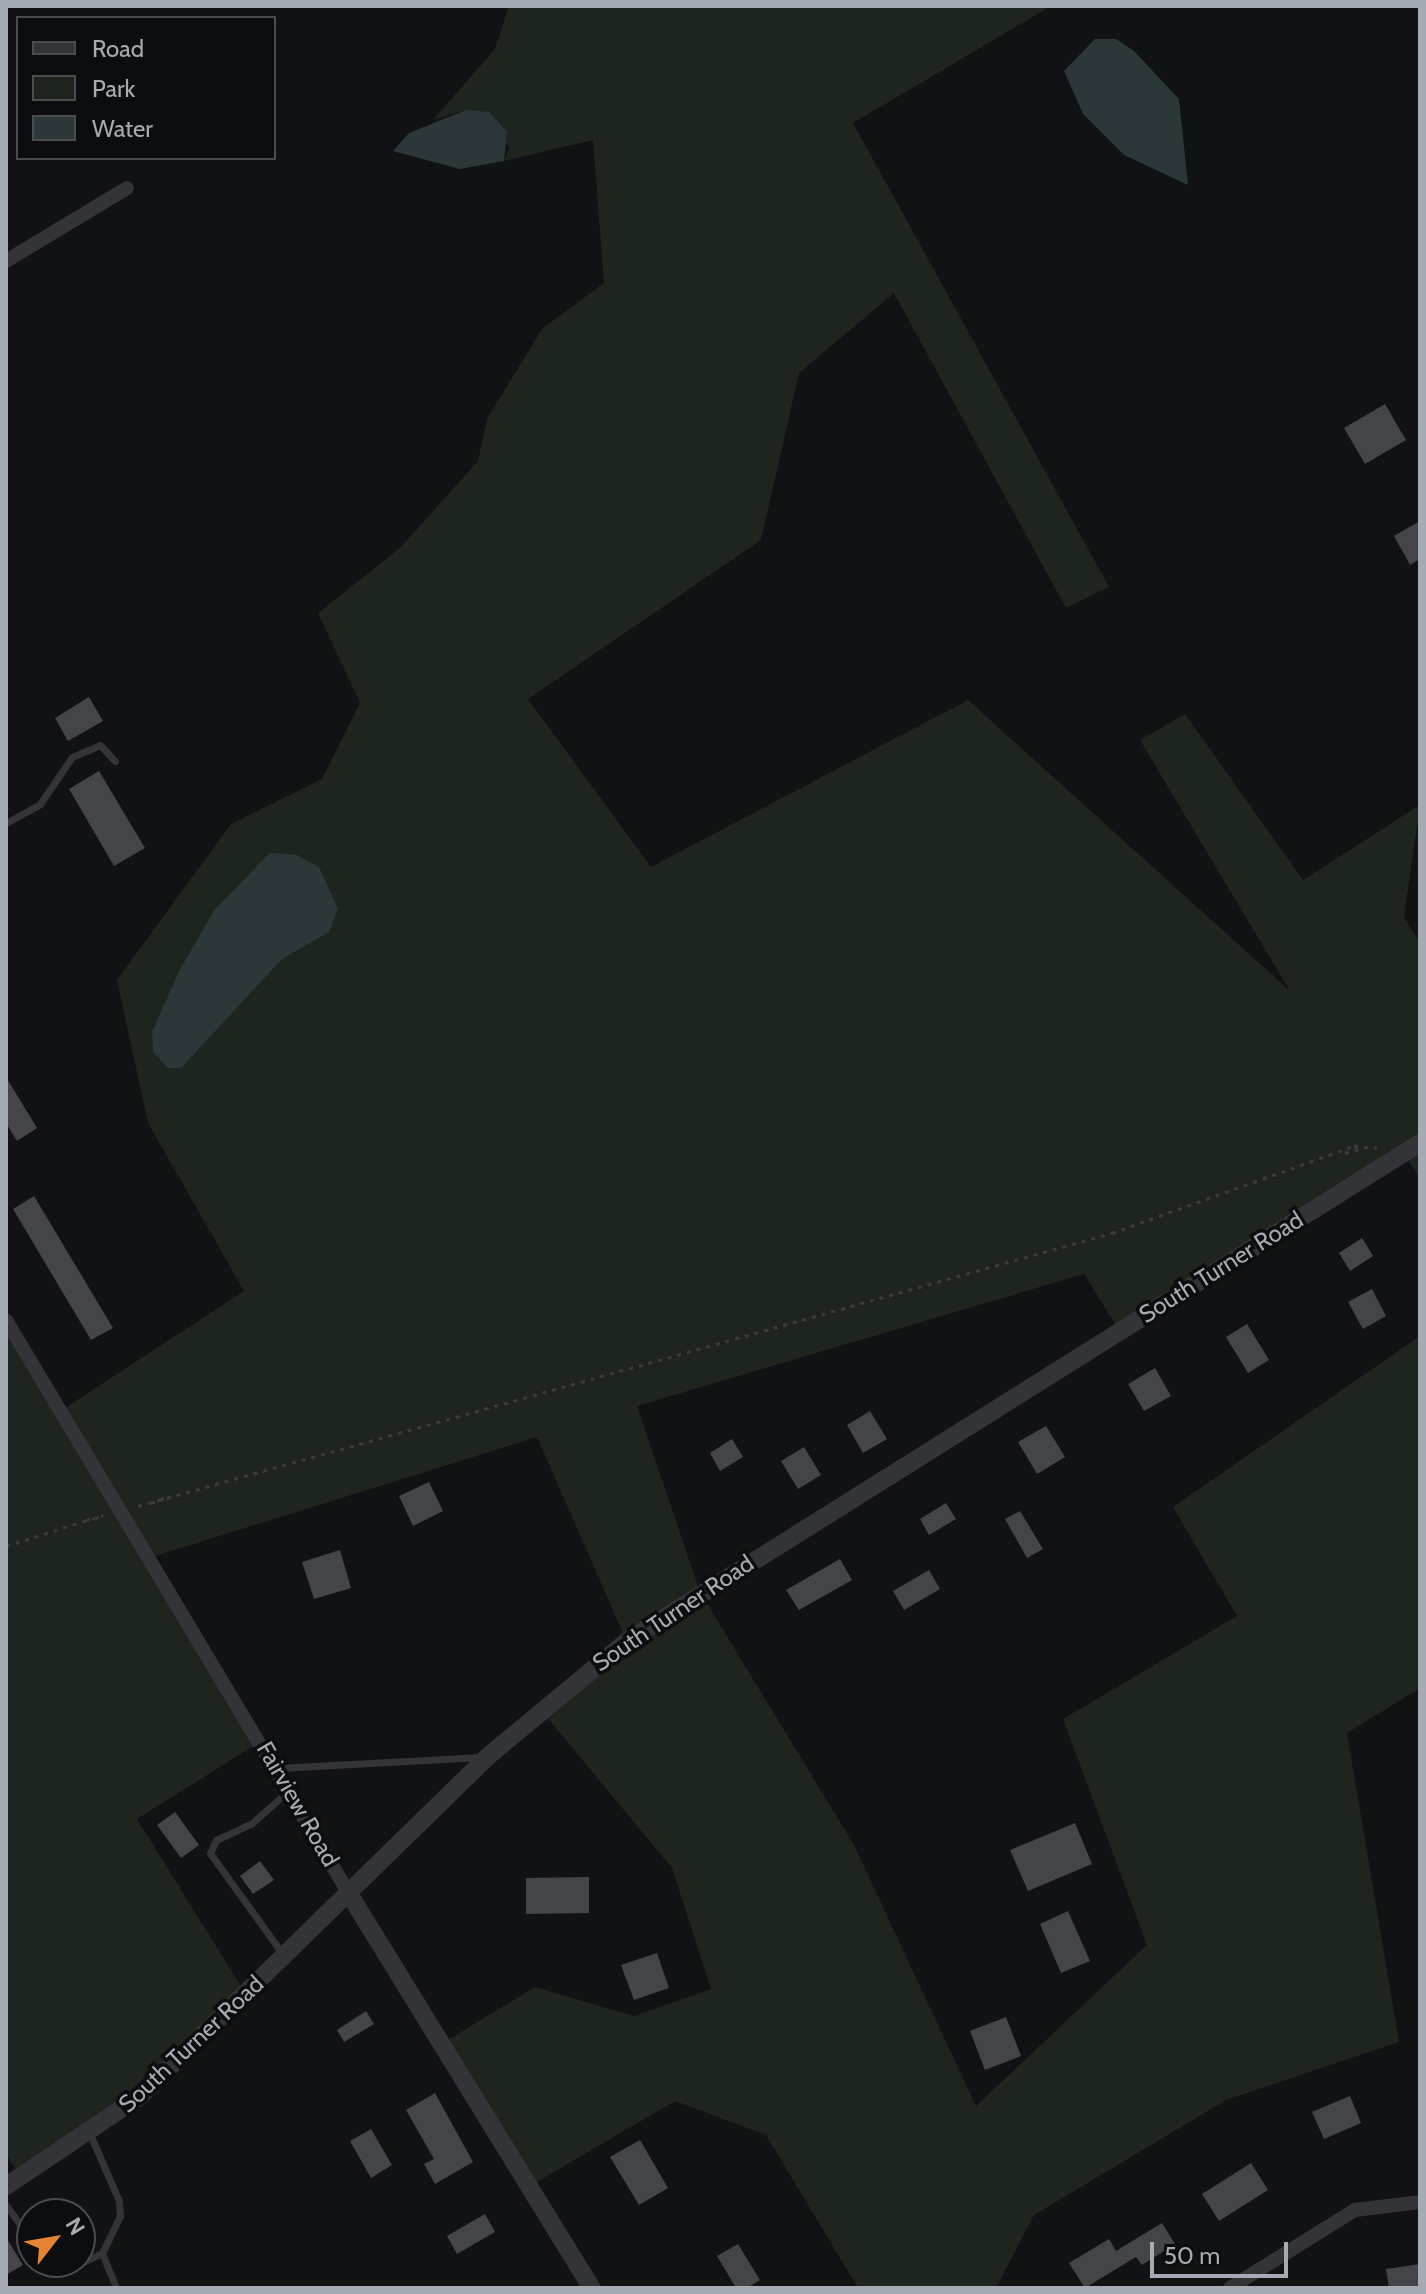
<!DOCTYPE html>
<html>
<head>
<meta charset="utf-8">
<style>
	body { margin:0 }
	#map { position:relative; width:1426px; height:2294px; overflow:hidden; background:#111213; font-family:Cabin,sans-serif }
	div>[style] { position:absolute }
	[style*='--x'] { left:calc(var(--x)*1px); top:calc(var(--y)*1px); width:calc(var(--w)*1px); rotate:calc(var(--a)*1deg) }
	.green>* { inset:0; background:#1e251e }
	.water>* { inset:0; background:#2c373a }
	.building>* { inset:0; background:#434549 }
	.path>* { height:3px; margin-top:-1.5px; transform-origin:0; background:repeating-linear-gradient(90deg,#393c3e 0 4px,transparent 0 10px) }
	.service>* { height:7px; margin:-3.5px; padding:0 3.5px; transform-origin:3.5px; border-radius:3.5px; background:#333437 }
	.minor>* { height:14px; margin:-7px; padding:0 7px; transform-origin:7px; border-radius:7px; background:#333437 }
	.tertiary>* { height:18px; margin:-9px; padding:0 9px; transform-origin:9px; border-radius:9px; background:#333437 }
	span { translate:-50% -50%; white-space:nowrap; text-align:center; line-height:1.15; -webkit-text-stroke:7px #0c0d0e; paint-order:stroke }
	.street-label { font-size:24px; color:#a4abb3 }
	.frame { position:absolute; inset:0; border:8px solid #a4abb3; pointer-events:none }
	.legend { position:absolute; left:16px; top:16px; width:260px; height:144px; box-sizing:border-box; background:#0c0d0e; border:2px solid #494c50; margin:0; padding:10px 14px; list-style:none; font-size:24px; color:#a4abb3 }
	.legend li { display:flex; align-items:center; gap:16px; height:40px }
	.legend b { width:40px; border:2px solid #494c50 }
	.north { position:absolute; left:16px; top:2198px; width:80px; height:80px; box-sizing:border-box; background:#0c0d0e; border:2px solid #494c50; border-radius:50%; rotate:59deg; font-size:22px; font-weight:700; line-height:32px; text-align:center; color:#a4abb3 }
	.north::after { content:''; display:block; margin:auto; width:28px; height:36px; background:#e68436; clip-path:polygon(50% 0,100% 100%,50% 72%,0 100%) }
	.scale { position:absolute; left:1150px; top:2242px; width:138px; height:36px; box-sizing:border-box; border:4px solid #a4abb3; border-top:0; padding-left:10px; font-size:24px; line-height:28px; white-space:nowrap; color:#a4abb3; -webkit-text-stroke:6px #0c0d0e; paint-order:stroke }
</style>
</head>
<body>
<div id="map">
	<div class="green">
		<i style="clip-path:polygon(509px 6px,1051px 6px,853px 123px,1109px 587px,1066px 608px,894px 293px,799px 373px,761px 540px,528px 699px,651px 867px,968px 700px,1290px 991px,1140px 740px,1185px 714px,1303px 880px,1420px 805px,1404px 917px,1420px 943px,1420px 1179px,1404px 1153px,1119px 1330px,1084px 1274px,637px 1406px,700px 1592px,854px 1845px,976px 2106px,1147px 1945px,1063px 1719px,1237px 1616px,1173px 1507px,1420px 1336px,1420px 1688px,1347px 1733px,1399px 2042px,1226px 2100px,1034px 2215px,996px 2288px,858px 2288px,766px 2135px,675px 2101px,530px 2186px,443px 2043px,535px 1987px,634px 2016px,711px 1989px,672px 1868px,541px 1710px,626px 1640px,537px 1437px,152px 1557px,261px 1741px,137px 1819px,246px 1994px,175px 2065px,21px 2178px,6px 2154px,6px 1337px,14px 1333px,62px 1410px,244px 1291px,148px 1123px,117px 980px,231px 824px,322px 779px,360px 703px,318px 613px,400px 548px,478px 461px,487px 419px,542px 329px,604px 283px,593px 140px,504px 161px,510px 147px,466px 110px,433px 120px,495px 49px)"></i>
	</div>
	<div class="water">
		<i style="clip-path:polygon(1095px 39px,1116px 39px,1134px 51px,1179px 99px,1188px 185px,1124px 155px,1083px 114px,1064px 71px)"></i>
		<i style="clip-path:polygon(466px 110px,489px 112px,507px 132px,504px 161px,460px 169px,393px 151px,409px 133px)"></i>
		<i style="clip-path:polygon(270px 853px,297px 855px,319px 867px,338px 909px,329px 932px,282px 959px,181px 1068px,168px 1068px,153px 1052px,152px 1032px,179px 971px,215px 909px)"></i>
	</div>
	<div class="building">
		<i style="clip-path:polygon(1385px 404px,1406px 440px,1365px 464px,1344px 428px)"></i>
		<i style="clip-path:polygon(1420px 521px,1420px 559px,1410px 565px,1394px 536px)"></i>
		<i style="clip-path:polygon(89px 697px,103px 721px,68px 741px,55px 718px)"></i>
		<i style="clip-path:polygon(99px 771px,145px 848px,114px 866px,69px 789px)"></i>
		<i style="clip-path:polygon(6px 1077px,37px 1128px,17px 1141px,6px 1123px)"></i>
		<i style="clip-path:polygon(34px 1196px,113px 1328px,91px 1340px,13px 1209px)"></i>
		<i style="clip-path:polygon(1362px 1238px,1373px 1256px,1350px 1271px,1339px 1253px)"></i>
		<i style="clip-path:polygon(1372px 1289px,1386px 1316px,1363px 1329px,1348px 1302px)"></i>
		<i style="clip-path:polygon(1247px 1324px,1269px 1360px,1248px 1373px,1226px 1337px)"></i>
		<i style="clip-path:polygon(1155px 1368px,1171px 1396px,1144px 1411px,1128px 1384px)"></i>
		<i style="clip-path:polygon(870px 1411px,887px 1439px,863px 1453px,847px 1425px)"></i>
		<i style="clip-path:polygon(1046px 1426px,1065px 1457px,1037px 1474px,1018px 1442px)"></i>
		<i style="clip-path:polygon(732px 1439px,743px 1457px,720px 1471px,710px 1453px)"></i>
		<i style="clip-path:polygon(804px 1447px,821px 1475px,798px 1489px,781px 1461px)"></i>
		<i style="clip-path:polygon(429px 1482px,443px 1511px,413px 1526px,399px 1496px)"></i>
		<i style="clip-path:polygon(946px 1503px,956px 1519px,929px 1535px,920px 1519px)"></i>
		<i style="clip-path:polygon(1020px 1511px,1043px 1549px,1027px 1558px,1005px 1519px)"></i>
		<i style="clip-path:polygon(340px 1550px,351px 1588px,314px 1599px,302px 1562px)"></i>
		<i style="clip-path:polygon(840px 1559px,852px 1580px,799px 1610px,786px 1590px)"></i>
		<i style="clip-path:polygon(929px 1570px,940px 1589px,904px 1610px,893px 1591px)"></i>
		<i style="clip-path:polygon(175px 1812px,199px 1845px,181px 1858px,157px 1825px)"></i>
		<i style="clip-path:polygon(1075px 1823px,1092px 1864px,1028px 1891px,1010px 1850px)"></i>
		<i style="clip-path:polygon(260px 1861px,274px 1880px,253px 1894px,240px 1876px)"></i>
		<i style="clip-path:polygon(589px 1877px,589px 1913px,526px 1914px,526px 1878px)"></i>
		<i style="clip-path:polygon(1068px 1911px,1090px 1961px,1061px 1973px,1040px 1924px)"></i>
		<i style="clip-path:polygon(657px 1953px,669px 1988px,634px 2000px,621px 1965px)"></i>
		<i style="clip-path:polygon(366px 2011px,374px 2024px,344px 2042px,337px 2030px)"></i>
		<i style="clip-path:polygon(1006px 2017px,1021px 2056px,985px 2070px,970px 2031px)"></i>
		<i style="clip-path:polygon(435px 2093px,473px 2162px,435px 2184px,424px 2164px,434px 2159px,406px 2110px)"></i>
		<i style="clip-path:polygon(1350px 2096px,1361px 2123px,1324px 2139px,1312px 2112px)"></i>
		<i style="clip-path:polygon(371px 2129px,392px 2165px,371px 2178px,350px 2141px)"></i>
		<i style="clip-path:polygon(640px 2140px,668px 2188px,639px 2205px,610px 2157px)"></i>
		<i style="clip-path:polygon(1251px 2163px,1268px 2190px,1219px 2221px,1202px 2194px)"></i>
		<i style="clip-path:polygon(485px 2214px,495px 2232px,457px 2254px,447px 2236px)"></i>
		<i style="clip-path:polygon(1162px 2223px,1175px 2244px,1142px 2265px,1136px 2257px,1085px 2288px,1069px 2263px,1109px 2239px,1116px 2251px)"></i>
		<i style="clip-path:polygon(6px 2237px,23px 2265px,6px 2275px)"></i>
		<i style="clip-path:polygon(738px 2244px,760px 2280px,747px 2288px,736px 2288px,717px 2256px)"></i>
		<i style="clip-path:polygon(1420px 2264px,1420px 2288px,1389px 2288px,1386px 2269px)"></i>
	</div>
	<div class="path">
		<i style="--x:1345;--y:1153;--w:17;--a:-17"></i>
		<i style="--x:151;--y:1503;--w:14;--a:-21"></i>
		<i style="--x:138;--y:1506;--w:1012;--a:-15.66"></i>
		<i style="--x:1112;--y:1233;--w:257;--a:-19.8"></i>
		<i style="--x:1354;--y:1146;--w:23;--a:5"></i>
		<i style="--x:86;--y:1520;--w:13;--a:-13"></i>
		<i style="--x:6;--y:1546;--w:102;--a:-17.7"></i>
	</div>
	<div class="service">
		<i style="--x:6;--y:823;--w:39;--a:-29"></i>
		<i style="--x:40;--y:804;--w:57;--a:-55.8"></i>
		<i style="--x:72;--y:757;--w:30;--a:-23"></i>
		<i style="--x:100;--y:745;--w:22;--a:47"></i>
		<i style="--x:278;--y:1768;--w:203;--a:-3.1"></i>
		<i style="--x:282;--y:1953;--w:123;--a:-125.8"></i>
		<i style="--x:210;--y:1853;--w:14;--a:-65"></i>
		<i style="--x:216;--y:1840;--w:38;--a:-25"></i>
		<i style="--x:251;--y:1824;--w:50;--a:-41.7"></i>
		<i style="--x:90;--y:2134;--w:73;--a:66.6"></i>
		<i style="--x:119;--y:2201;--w:15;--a:86"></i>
		<i style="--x:120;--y:2216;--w:41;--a:115.9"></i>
		<i style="--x:6;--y:2205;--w:44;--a:54.2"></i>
		<i style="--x:45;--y:2262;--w:20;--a:30"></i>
		<i style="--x:62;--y:2272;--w:44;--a:-25.4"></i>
		<i style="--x:102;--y:2253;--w:38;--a:68"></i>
	</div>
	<div class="minor">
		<i style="--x:6;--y:261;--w:141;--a:-31.1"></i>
		<i style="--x:6;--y:1320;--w:666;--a:59.12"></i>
		<i style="--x:1230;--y:2288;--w:147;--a:-32"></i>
		<i style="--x:1355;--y:2210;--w:65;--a:-7"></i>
	</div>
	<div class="tertiary">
		<i style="--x:348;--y:1892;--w:465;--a:58.4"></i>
		<i style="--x:6;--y:2186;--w:160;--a:-33.8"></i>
		<i style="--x:139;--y:2097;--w:487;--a:-44.3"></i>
		<i style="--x:487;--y:1757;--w:182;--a:-39.6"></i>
		<i style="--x:627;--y:1641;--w:936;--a:-32.13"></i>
	</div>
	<div class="street-label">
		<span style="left:1221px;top:1267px;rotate:-32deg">South Turner Road</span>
		<span style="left:673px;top:1613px;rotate:-34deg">South Turner Road</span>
		<span style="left:298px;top:1804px;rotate:60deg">Fairview Road</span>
		<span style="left:191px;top:2044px;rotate:-43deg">South Turner Road</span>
	</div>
	<div class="frame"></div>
	<ul class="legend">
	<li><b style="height:10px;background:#333437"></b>Road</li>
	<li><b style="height:22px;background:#1e251e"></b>Park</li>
	<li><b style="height:22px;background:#2c373a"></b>Water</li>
	</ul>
	<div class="north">N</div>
	<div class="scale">50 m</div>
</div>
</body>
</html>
